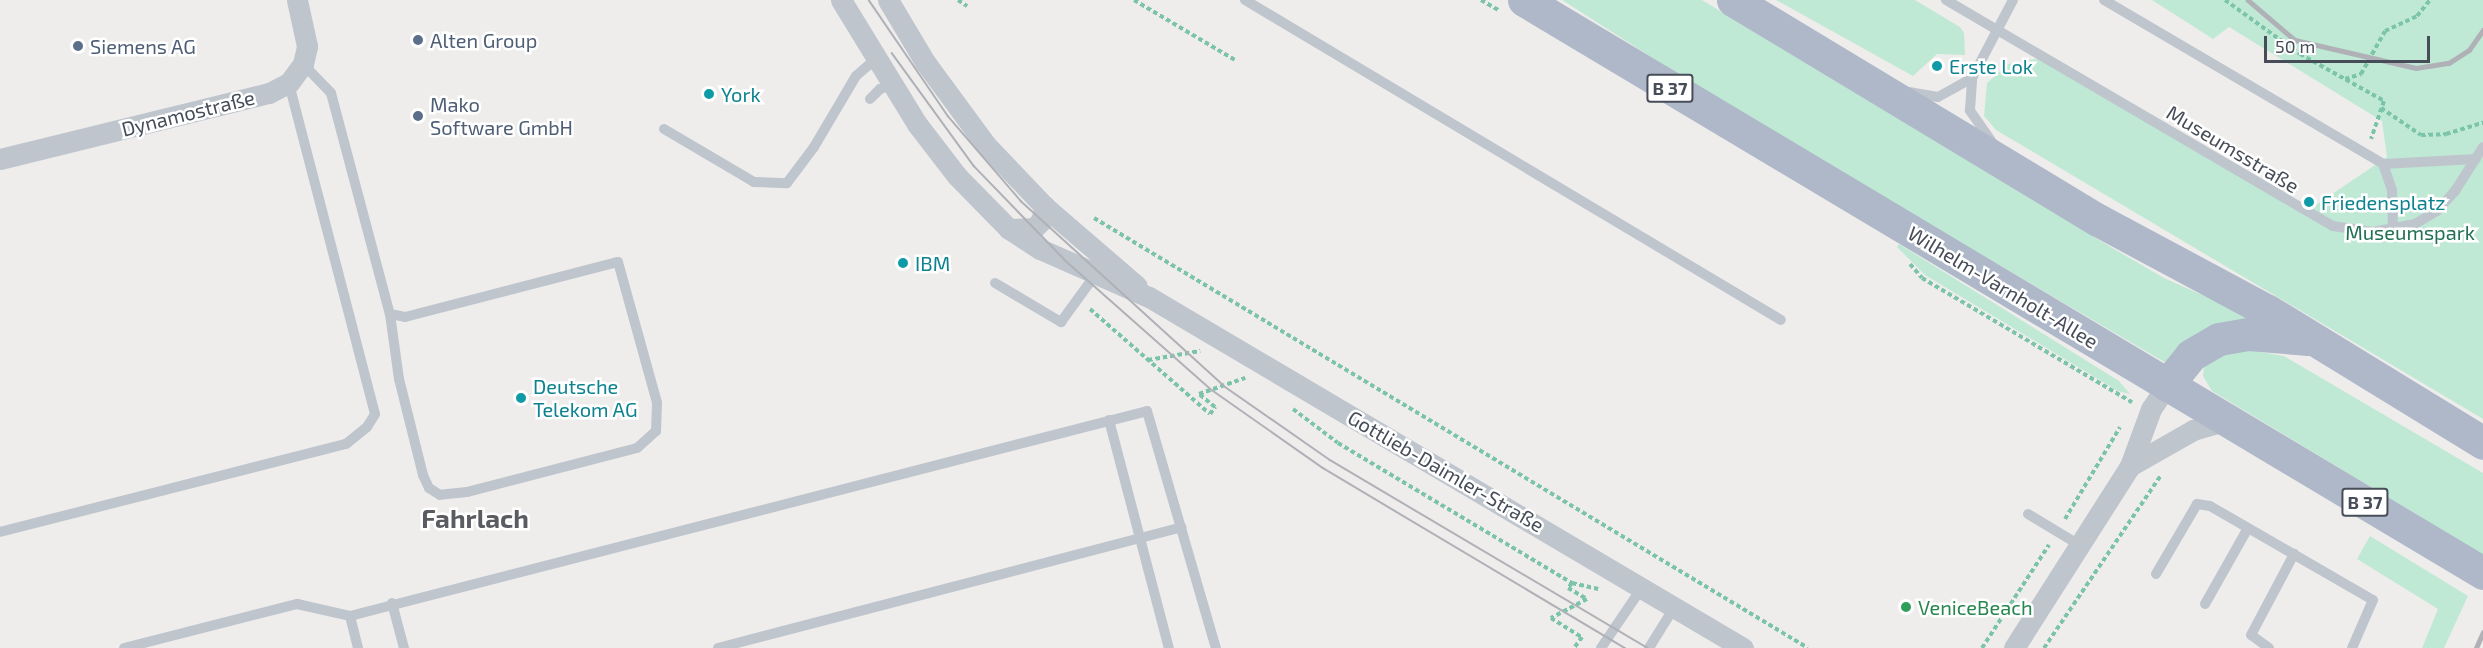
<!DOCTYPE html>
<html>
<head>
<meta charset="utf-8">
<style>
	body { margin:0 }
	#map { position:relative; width:2483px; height:648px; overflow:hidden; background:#efedec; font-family:"Exo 2",sans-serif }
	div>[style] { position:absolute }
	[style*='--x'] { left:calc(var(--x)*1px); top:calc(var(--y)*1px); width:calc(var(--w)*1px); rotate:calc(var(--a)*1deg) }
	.green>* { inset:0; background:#bfe9d5 }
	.path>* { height:4px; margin-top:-2px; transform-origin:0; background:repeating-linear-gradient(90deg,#7bc3a9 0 4.5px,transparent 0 7.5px) }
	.service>* { height:10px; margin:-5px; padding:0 5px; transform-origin:5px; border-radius:5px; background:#bfc5cd }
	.minor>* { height:21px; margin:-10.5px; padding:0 10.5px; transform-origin:10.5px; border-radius:10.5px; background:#bfc5cd }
	.primary>* { height:33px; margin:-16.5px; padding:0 16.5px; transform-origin:16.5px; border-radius:16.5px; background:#afb8c9 }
	.tram>* { height:1.5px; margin:-0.75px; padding:0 0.75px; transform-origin:0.75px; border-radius:0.75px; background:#afb1b6 }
	.rail>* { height:4.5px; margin:-2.25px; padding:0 2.25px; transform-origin:2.25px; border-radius:2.25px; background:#afb1b6 }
	.dots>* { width:16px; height:16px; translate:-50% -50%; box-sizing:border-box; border:3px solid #fff; border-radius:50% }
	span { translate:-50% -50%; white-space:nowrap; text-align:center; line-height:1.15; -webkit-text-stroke:5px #fff; paint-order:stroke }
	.shield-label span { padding:2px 4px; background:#fff; border:2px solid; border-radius:4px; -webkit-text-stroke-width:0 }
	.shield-label { font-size:18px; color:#474d58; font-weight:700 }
	.service-label { font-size:20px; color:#4e5e75 }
	.left { translate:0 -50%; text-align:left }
	.culture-label { font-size:20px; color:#0d838f }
	.street-label { font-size:20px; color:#474d58 }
	.park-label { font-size:20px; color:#207053 }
	.leisure-label { font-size:20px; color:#27864d }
	.district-label { font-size:26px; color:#5a5c61; font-weight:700 }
	.scale { position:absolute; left:2264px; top:36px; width:166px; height:27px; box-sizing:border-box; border:3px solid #474d58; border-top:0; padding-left:8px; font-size:18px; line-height:21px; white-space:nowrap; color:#474d58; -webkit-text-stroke:4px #fff; paint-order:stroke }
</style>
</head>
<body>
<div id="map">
	<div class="green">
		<i style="clip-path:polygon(1562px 0,1702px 0,2109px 246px,2164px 278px,2249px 316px,2166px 363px,1717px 99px)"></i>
		<i style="clip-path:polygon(1776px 0,1915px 0,1960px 27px,1964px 33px,1965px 55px,1937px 54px,1913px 76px)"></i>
		<i style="clip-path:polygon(2152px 0,2483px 0,2483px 419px,1996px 130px,1984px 116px,1987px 83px,2008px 64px,2046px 57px,2304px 213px,2387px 157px,2382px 121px,2229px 27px,2213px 39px)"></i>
		<i style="clip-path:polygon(1899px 244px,2119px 381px,2130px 394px,2118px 391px,1925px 275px,1897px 247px)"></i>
		<i style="clip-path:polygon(2237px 348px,2284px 356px,2483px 473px,2483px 555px,2212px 391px,2203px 376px,2204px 365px)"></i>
		<i style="clip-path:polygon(2370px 536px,2468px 596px,2444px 648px,2422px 648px,2438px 609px,2357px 559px)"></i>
	</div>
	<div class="path">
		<i style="--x:958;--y:0;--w:11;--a:34"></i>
		<i style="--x:1134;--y:0;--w:117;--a:30.7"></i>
		<i style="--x:1481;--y:0;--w:20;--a:30"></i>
		<i style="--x:2225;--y:0;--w:92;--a:35.8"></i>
		<i style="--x:2300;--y:54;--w:96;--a:29.2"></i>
		<i style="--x:2384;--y:101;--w:40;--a:108.9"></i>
		<i style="--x:2345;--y:79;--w:17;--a:-17"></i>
		<i style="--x:2361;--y:74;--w:49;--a:-60.8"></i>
		<i style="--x:2385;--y:31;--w:35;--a:-25"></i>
		<i style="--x:2417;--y:16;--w:21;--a:-51"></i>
		<i style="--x:2381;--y:108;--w:48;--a:34"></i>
		<i style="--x:2421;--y:135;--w:25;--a:-2"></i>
		<i style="--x:2446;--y:134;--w:39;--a:-17"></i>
		<i style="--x:1094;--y:218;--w:833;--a:31.06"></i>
		<i style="--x:1910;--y:264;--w:18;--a:49"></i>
		<i style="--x:1922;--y:278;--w:244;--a:30.6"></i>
		<i style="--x:1090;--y:309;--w:159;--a:41.2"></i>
		<i style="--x:1210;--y:414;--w:9;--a:-54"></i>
		<i style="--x:1215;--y:407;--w:21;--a:-141"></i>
		<i style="--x:1199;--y:394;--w:49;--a:-19.2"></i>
		<i style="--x:1148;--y:360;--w:53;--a:-9.8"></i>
		<i style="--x:1293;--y:409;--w:56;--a:37.1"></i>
		<i style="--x:1338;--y:443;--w:273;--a:30.9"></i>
		<i style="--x:1572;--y:583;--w:27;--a:13"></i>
		<i style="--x:2065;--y:519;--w:107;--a:-59.1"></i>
		<i style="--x:1572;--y:583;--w:6;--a:129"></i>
		<i style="--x:1568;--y:588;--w:22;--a:30"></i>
		<i style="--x:1587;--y:599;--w:41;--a:152.2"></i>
		<i style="--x:1551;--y:618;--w:36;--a:32"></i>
		<i style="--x:1582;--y:637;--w:14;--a:126"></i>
		<i style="--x:1982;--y:648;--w:123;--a:-57"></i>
		<i style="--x:2044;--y:648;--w:209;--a:-55.9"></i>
	</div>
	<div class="service">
		<i style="--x:1245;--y:0;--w:624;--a:30.84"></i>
		<i style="--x:1946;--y:0;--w:448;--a:30.3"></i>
		<i style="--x:2333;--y:226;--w:40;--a:8.5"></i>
		<i style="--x:2373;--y:232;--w:43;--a:-10.8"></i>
		<i style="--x:2415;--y:224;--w:26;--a:-31"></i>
		<i style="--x:2437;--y:211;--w:27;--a:-48"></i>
		<i style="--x:2455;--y:191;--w:52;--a:-57.5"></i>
		<i style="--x:2104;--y:0;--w:324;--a:30.4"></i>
		<i style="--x:2383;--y:164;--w:93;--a:-3.1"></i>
		<i style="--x:303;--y:64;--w:40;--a:46"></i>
		<i style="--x:331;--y:93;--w:229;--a:75.1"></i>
		<i style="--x:390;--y:314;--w:15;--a:11"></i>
		<i style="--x:405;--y:317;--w:220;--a:-14.5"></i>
		<i style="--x:618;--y:262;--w:146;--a:74.5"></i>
		<i style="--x:657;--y:403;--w:28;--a:92"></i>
		<i style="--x:656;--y:431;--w:25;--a:138"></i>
		<i style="--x:637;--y:448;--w:176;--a:165.5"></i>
		<i style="--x:467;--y:492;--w:27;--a:174"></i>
		<i style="--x:440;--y:495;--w:13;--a:-148"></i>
		<i style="--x:429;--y:488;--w:14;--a:-115"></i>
		<i style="--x:423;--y:475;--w:99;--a:-104"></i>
		<i style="--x:399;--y:379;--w:66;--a:-97.9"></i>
		<i style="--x:1909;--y:92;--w:29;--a:10"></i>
		<i style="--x:1938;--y:97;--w:39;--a:-29"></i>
		<i style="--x:870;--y:99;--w:14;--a:-45"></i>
		<i style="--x:880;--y:89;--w:14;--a:-21"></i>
		<i style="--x:664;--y:129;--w:104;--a:30.5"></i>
		<i style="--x:754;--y:182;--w:33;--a:2"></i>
		<i style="--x:787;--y:183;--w:45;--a:-53.1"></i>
		<i style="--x:814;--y:147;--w:82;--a:-59.4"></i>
		<i style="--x:856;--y:76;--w:28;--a:-41"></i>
		<i style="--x:1992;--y:142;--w:39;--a:-125"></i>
		<i style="--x:1970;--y:110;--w:32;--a:-86"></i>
		<i style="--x:1972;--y:78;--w:88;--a:-62.3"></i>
		<i style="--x:2383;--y:164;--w:28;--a:71"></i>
		<i style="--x:2392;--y:190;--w:41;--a:88.6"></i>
		<i style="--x:995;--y:283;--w:77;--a:30.6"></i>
		<i style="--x:1061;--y:322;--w:63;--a:-54"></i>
		<i style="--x:1109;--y:420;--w:236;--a:75.3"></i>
		<i style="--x:2028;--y:514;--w:62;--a:31.1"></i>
		<i style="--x:0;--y:532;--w:357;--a:-14.3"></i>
		<i style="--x:346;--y:444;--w:27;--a:-39"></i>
		<i style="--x:367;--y:427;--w:15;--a:-58"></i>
		<i style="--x:375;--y:414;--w:342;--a:-104.6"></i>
		<i style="--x:2156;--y:574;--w:81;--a:-59.6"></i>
		<i style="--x:2197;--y:504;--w:13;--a:9"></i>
		<i style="--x:2210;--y:506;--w:188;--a:30"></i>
		<i style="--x:2373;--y:600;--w:52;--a:113.6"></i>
		<i style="--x:392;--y:603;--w:47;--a:75.1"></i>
		<i style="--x:2205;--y:604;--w:87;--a:-60.5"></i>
		<i style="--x:350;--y:616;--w:33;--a:76"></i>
		<i style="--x:124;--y:648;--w:179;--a:-14.3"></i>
		<i style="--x:297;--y:604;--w:54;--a:12.8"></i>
		<i style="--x:350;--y:616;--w:823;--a:-14.42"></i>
		<i style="--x:1147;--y:411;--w:247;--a:73.8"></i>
		<i style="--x:718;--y:648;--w:479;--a:-14.6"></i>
		<i style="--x:1601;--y:648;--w:75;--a:-55.9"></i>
		<i style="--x:1649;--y:648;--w:49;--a:-58.2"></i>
		<i style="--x:2269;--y:648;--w:22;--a:-144"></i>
		<i style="--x:2251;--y:635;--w:92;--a:-62"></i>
	</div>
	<div class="minor">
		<i style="--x:841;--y:0;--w:145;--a:58.5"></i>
		<i style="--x:917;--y:124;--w:66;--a:52.4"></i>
		<i style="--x:957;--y:176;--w:74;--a:45.5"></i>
		<i style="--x:1009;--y:229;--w:37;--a:33"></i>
		<i style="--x:1040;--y:249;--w:119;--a:23.8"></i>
		<i style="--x:1149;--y:297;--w:690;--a:30.58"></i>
		<i style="--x:888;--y:0;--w:72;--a:59.2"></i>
		<i style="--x:925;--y:62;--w:103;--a:53.7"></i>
		<i style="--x:986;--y:145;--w:86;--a:46.4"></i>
		<i style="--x:1045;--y:207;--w:121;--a:40.7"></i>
		<i style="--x:0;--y:159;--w:277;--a:-13.8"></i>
		<i style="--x:269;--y:93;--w:22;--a:-27"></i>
		<i style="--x:289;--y:83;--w:24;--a:-54"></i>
		<i style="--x:303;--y:64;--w:18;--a:-77"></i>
		<i style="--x:307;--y:46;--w:47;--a:-102.3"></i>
		<i style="--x:1009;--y:229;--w:25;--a:-2"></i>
		<i style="--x:1034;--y:228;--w:10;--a:-45"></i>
		<i style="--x:1041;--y:221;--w:15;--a:-74"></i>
		<i style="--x:2130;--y:466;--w:73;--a:-29.7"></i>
		<i style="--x:2193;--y:430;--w:35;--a:-16"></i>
		<i style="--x:2014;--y:648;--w:216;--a:-57.5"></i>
		<i style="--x:2130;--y:466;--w:61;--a:-69.8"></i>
		<i style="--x:2151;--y:409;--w:29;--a:-56"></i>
	</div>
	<div class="primary">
		<i style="--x:1524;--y:0;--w:1117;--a:30.86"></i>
		<i style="--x:1733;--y:0;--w:426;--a:31.1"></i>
		<i style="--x:2098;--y:220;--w:193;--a:28.2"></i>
		<i style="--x:2268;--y:311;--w:252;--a:31.5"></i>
		<i style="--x:2167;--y:385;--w:38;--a:-51"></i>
		<i style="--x:2191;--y:355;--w:32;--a:-30"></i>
		<i style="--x:2219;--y:339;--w:29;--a:-10"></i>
		<i style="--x:2248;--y:334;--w:60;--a:4.8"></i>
	</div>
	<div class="tram">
		<i style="--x:869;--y:0;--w:140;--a:55.7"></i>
		<i style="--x:948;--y:116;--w:112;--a:49.3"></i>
		<i style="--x:1021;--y:201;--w:275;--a:42.3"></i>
		<i style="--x:1224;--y:386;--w:129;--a:34.9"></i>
		<i style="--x:1330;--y:460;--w:369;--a:30.6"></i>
		<i style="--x:892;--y:53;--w:140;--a:54"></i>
		<i style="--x:974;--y:166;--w:132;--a:45.9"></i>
		<i style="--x:1066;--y:261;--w:195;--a:41.5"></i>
		<i style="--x:1212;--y:390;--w:136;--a:35.1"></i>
		<i style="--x:1323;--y:468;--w:352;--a:30.8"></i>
	</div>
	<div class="rail">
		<i style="--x:2248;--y:0;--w:62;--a:40.4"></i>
		<i style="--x:2295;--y:40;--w:124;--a:13"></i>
		<i style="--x:2416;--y:68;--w:33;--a:-9"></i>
		<i style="--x:2449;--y:63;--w:24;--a:-33"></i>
		<i style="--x:2469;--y:50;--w:24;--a:-55"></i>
		<i style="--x:2476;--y:648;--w:17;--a:-66"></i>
	</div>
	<div class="dots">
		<i style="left:418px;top:40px;background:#5c6f8a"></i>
		<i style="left:78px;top:46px;background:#5c6f8a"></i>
		<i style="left:1937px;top:66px;background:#0f9aa8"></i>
		<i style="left:709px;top:94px;background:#0f9aa8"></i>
		<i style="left:418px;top:116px;background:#5c6f8a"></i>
		<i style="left:2309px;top:202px;background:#0f9aa8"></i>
		<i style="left:903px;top:263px;background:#0f9aa8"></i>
		<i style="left:521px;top:398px;background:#0f9aa8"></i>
		<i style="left:1906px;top:607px;background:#2e9e5b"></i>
	</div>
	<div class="shield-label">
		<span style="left:1670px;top:88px">B 37</span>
		<span style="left:2365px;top:502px">B 37</span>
	</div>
	<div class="service-label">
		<span class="left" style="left:430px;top:40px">Alten Group</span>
		<span class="left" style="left:90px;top:46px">Siemens AG</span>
		<span class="left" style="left:430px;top:116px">Mako<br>Software GmbH</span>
	</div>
	<div class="culture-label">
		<span class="left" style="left:1949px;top:66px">Erste Lok</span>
		<span class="left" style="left:721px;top:94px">York</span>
		<span class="left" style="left:2321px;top:202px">Friedensplatz</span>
		<span class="left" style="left:915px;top:263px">IBM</span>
		<span class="left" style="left:533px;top:398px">Deutsche<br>Telekom AG</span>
	</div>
	<div class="street-label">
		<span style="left:188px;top:113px;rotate:-14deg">Dynamostraße</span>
		<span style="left:2233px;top:149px;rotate:31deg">Museumsstraße</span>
		<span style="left:2003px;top:287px;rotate:31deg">Wilhelm-Varnholt-Allee</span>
		<span style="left:1446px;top:471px;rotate:30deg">Gottlieb-Daimler-Straße</span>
	</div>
	<div class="park-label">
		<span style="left:2410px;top:232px">Museumspark</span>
	</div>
	<div class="leisure-label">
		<span class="left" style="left:1918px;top:607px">VeniceBeach</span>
	</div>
	<div class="district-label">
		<span style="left:475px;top:518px">Fahrlach</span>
	</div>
	<div class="scale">50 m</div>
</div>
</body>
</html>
